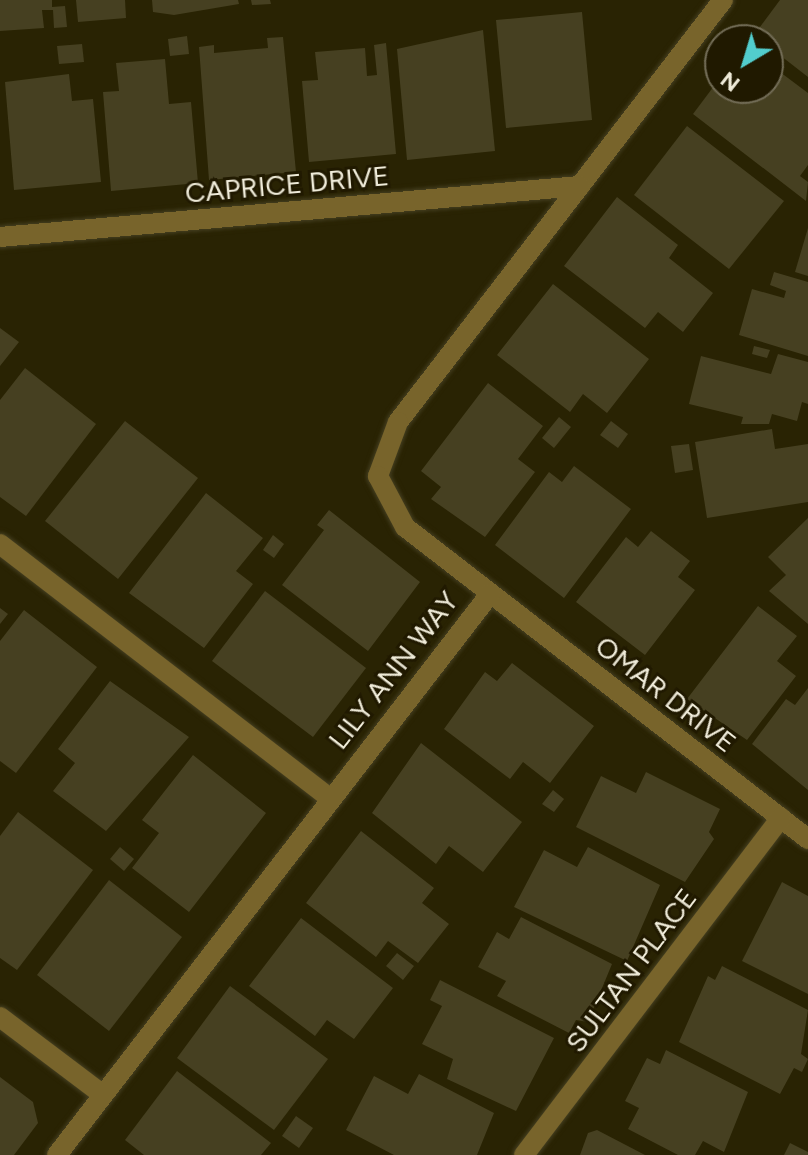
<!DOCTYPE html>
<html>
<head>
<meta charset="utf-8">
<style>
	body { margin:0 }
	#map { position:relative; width:808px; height:1155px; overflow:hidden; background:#292303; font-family:Figtree,sans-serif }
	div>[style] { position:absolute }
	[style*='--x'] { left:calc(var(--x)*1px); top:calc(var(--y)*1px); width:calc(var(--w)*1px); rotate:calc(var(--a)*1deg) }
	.building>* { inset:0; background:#464021 }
	.roads { filter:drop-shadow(0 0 2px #453f21) drop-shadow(0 0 2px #453f21) }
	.service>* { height:20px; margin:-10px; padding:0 10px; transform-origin:10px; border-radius:10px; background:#78642b }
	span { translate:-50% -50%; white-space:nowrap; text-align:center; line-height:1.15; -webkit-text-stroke:6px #201900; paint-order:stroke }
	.street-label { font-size:28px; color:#efebd9 }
	.north { position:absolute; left:704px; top:24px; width:80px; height:80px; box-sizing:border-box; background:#201900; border:2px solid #736d57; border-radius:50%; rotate:218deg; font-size:22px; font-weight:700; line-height:32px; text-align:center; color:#efebd9 }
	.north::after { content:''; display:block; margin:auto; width:28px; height:36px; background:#52cdcd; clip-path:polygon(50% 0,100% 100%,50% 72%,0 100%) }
</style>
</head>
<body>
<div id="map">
	<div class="building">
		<i style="clip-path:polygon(0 0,52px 0,52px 7px,65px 6px,67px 27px,54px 28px,53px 10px,42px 10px,44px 28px,0 31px)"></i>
		<i style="clip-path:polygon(76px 0,125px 0,126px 18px,78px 22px)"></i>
		<i style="clip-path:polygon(152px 0,238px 0,239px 4px,174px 15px,153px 12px)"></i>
		<i style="clip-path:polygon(251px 0,270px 0,271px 4px,252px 5px)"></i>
		<i style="clip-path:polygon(780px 0,808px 0,808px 77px,754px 35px)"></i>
		<i style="clip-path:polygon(582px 12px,592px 120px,506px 128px,496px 20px)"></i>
		<i style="clip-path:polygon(483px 30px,495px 151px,407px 160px,397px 49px)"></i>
		<i style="clip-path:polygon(187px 36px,189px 54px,170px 56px,168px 39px)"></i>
		<i style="clip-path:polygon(283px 37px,296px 172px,209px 180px,199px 47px,214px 45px,214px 53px,268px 48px,267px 38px)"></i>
		<i style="clip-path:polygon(386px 43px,396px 154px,309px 162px,302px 81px,318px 80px,315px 52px,365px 48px,367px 76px,377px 75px,374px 45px)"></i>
		<i style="clip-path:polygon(82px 44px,84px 62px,59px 64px,57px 46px)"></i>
		<i style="clip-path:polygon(165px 59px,169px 104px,191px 102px,198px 183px,111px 191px,103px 92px,119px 91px,116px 63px)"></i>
		<i style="clip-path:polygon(768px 63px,808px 93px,808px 165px,800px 176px,808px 182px,806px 201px,693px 114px,720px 78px,720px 88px,768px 88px)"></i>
		<i style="clip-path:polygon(69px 74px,72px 101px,93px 99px,101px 182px,14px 190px,5px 82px)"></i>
		<i style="clip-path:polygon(687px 126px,784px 201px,729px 269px,634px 195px)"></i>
		<i style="clip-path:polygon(617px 197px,678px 245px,669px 258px,713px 293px,683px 332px,658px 312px,645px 328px,564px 266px)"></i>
		<i style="clip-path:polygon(808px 228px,808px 276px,795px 272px)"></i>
		<i style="clip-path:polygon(774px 272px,808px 282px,808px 356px,739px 335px,752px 289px,784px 298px,786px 291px,770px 285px)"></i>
		<i style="clip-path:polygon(553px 284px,649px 359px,607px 413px,583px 394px,570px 412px,497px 355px)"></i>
		<i style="clip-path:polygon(0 328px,19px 342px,0 366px)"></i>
		<i style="clip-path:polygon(754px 346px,770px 350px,767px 358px,752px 354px)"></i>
		<i style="clip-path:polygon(778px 354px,808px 362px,808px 404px,802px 402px,797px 421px,772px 414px,769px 424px,741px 424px,743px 417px,689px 404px,701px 356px,771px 374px)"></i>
		<i style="clip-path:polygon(25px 368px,96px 424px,26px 516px,0 497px,0 400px)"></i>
		<i style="clip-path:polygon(488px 383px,543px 426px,518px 459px,535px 472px,485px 537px,431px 499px,441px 487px,421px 471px)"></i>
		<i style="clip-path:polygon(559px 417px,571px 427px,554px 448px,542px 438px)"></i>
		<i style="clip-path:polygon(125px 421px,198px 478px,118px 579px,45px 521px)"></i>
		<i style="clip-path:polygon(611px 421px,628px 434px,618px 448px,600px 435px)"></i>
		<i style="clip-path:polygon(772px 429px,775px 449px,808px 444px,808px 502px,707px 518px,695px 442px)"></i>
		<i style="clip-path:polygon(689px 444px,693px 470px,675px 473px,671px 446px)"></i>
		<i style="clip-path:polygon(574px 466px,631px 509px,564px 598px,495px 545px,549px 472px,562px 482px)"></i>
		<i style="clip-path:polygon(206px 493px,263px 538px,236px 571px,253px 584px,204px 648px,129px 593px)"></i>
		<i style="clip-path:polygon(329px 510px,420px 582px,368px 651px,282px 585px,324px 530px,317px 525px)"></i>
		<i style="clip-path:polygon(808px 518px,808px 624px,769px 591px,786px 575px,768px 557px)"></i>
		<i style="clip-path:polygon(651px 531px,690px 561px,678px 577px,695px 590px,645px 655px,576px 602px,626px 537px,638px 547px)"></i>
		<i style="clip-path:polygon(273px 535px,284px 544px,274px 558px,263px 550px)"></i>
		<i style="clip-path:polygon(265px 591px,366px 668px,313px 737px,212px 661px)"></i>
		<i style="clip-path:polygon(758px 606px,797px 636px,777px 661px,796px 676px,747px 740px,687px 699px)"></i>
		<i style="clip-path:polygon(0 608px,8px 614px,0 624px)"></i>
		<i style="clip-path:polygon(24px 610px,97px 667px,16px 773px,0 761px,0 641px)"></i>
		<i style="clip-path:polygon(512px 663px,594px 726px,550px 783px,523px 762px,510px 779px,444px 729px,485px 672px,497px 681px)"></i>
		<i style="clip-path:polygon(110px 681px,189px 737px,106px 831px,53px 791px,75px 763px,58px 749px)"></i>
		<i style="clip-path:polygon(808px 688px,808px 790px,752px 744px,786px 699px,795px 705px)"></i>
		<i style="clip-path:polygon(421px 743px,522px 822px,483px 872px,449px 846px,436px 864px,372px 813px)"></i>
		<i style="clip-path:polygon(193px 755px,266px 813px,189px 912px,132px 868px,159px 833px,142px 820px)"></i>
		<i style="clip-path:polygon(646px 772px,720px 809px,709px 832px,714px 839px,685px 882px,576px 827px,601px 776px,636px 793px)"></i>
		<i style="clip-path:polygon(553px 790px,564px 799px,554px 812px,542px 804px)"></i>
		<i style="clip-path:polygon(18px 812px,93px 870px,17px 970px,0 958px,0 836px)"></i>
		<i style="clip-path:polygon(361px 831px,434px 888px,422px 903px,449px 924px,418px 963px,388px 941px,376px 957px,306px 903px)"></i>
		<i style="clip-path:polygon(120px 847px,134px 859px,124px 871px,110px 859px)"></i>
		<i style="clip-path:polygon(588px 847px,660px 885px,627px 961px,514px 907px,544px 850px,577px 867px)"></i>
		<i style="clip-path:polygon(109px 880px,182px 937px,109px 1031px,37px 975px)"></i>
		<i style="clip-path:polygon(782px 882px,808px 896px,808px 994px,742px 961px)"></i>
		<i style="clip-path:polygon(521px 917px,612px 964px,588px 1022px,576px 1020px,569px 1033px,497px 996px,506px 981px,478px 967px,497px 932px,509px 939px)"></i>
		<i style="clip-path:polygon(301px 918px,393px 988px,354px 1039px,327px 1020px,315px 1036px,249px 986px)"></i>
		<i style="clip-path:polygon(397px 953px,414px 966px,403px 980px,386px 966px)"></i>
		<i style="clip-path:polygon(722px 966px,808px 1010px,801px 1054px,808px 1059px,802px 1072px,794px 1068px,780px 1094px,679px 1042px,708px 976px,715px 980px)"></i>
		<i style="clip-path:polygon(440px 980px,554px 1038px,516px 1111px,447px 1079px,453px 1059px,422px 1044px,442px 1006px,430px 1000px)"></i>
		<i style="clip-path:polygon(230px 986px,328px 1059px,274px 1130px,177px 1058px)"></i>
		<i style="clip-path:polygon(666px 1050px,748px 1092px,724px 1152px,703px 1141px,695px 1155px,678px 1155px,628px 1129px,639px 1108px,625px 1101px,647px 1058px,660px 1064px)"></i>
		<i style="clip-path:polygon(177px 1071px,271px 1143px,261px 1155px,144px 1155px,125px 1140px)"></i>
		<i style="clip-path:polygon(419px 1074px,494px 1113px,477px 1155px,394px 1155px,346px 1130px,374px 1076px,408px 1094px)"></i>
		<i style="clip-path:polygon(0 1077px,33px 1102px,38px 1123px,14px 1155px,0 1155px)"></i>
		<i style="clip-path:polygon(296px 1116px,313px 1128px,299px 1148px,282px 1136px)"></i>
		<i style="clip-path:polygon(597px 1130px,645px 1155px,580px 1155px,588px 1133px)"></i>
		<i style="clip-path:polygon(790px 1143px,808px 1152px,808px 1155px,784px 1155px)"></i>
	</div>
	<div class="roads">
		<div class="service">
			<i style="--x:723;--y:0;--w:533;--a:127.6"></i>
			<i style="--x:398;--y:422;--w:58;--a:110.3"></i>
			<i style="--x:378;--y:476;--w:58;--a:62.1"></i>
			<i style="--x:405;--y:527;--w:510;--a:37.75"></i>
			<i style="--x:0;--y:237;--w:582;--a:-5.03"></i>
			<i style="--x:0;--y:544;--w:415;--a:37.6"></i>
			<i style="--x:0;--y:1017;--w:129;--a:37.1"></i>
			<i style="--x:57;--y:1155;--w:709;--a:-52.34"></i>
			<i style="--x:524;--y:1155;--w:424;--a:-52.7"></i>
		</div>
	</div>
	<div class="street-label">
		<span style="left:287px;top:184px;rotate:-5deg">CAPRICE DRIVE</span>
		<span style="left:393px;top:670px;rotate:-52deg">LILY ANN WAY</span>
		<span style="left:666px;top:694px;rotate:38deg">OMAR DRIVE</span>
		<span style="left:631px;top:970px;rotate:-53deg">SULTAN PLACE</span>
	</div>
	<div class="north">N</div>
</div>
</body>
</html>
